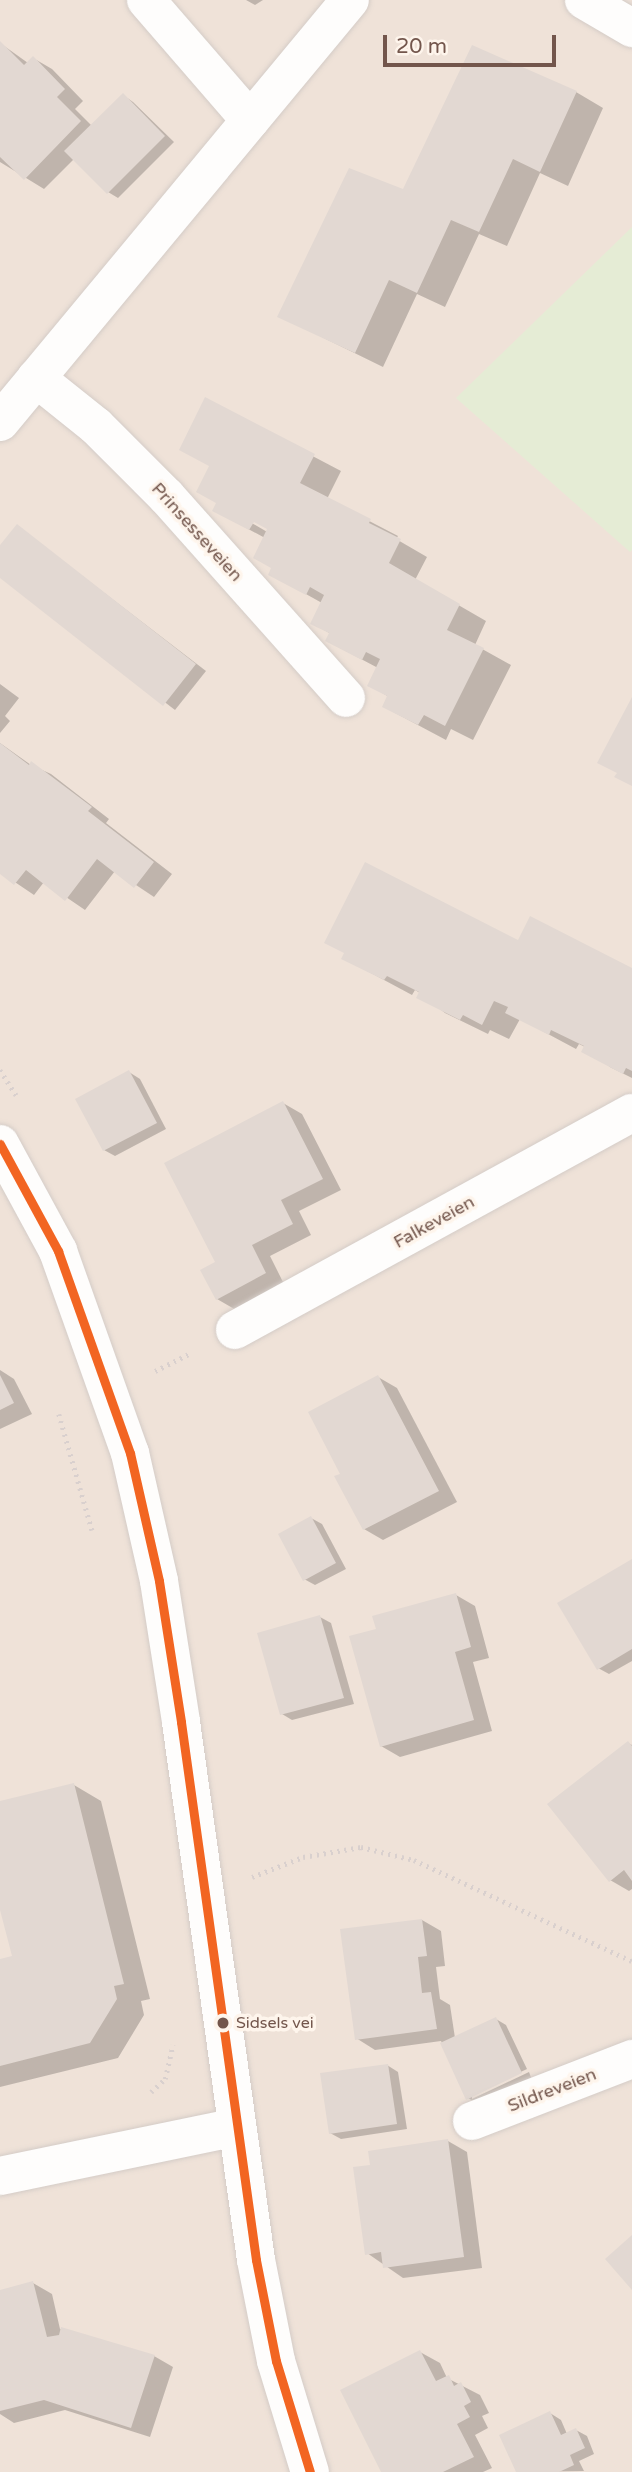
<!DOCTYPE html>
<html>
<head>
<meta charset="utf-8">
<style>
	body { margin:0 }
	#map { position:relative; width:632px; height:2472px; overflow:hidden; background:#f6f0ea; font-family:"Varela Round",sans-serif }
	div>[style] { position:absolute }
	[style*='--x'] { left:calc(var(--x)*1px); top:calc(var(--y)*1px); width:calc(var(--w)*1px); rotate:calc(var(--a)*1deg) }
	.residential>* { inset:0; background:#efe2d8 }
	.green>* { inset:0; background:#e5ecd5 }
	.shadow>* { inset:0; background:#0003 }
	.building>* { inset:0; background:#e2d8d2 }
	.path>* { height:4.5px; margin-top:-2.25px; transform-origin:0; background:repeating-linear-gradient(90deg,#d9d0ce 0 2px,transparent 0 7px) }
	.roads { filter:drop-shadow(0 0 2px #d4ccc7) drop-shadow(0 0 2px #d4ccc7) }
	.street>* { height:38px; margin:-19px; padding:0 19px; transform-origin:19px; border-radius:19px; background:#fefdfc }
	.secondary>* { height:38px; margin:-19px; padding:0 19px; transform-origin:19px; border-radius:19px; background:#fefdfc }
	.bus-1>* { height:9px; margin:-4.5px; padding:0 4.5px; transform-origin:4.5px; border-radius:4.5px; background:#f26522 }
	.dots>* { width:19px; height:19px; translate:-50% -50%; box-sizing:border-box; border:4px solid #fef5ec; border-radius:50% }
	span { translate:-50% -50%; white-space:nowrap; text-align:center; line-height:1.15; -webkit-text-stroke:7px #fef5ec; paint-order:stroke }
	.bus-label { font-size:16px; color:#73564c }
	.left { translate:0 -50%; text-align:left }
	.street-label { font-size:18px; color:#73564c }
	.scale { position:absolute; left:383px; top:35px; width:173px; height:32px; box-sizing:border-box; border:4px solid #73564c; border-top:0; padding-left:9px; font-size:21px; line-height:24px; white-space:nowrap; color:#73564c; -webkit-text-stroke:5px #fef5ec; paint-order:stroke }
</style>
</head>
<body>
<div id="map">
	<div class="residential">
		<i style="clip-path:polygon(0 0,632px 0,632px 2472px,0 2472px)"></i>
	</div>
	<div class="green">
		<i style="clip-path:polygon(632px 227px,632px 550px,630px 552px,456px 398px)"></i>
	</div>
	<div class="shadow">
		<i style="clip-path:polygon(246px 0,263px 0,255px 5px)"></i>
		<i style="clip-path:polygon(0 43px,28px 63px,33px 58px,52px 69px,83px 101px,75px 109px,92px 126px,123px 95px,133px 102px,174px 142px,118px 198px,108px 192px,74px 159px,44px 189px,0 162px)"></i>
		<i style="clip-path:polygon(576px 92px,603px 108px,568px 186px,540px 173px,507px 246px,479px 234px,445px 307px,417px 294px,383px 367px,279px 316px,404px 191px)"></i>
		<i style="clip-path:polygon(evenodd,206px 400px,341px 471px,327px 499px,398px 536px,396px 539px,427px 557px,415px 580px,486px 621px,475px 645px,511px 665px,473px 740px,451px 729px,446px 740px,384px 707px,389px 697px,369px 685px,378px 668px,327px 641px,331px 634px,312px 623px,322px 603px,270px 574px,273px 568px,255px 558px,265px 538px,215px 511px,218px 503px,198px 492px,211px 466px,181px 449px,206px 400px,247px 516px,269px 529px,269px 533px,245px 519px,247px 516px)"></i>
		<i style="clip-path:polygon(17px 526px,206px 671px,175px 710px,0 576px,0 548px)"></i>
		<i style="clip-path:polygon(0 684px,19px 698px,5px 716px,10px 721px,0 733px)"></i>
		<i style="clip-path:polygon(0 743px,31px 765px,51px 774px,109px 819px,106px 823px,172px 874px,154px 897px,115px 871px,85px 910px,44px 882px,34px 895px,0 872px)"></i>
		<i style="clip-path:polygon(519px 943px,632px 970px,632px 1078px,610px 1067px,585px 1047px,579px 1044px,576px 1049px,520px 1019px,509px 1039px,490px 1030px,488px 1034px,445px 1013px,420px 993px,415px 990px,412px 995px,343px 958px)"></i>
		<i style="clip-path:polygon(129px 1072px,140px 1079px,166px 1129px,115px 1156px,104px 1150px)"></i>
		<i style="clip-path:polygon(283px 1103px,302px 1114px,341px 1190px,299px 1211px,311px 1235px,270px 1256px,284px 1284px,236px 1310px,217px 1299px,217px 1263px)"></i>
		<i style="clip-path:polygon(0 1370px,14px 1379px,32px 1414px,0 1429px)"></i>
		<i style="clip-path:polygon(378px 1377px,397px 1388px,457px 1502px,383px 1540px,364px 1529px,342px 1474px)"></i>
		<i style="clip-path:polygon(311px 1518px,322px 1524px,346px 1569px,315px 1585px,304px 1579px)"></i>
		<i style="clip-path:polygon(632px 1561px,632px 1661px,609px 1674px,598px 1668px)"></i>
		<i style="clip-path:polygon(456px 1595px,475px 1606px,489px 1658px,473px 1662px,492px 1731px,400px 1757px,381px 1746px,378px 1630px)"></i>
		<i style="clip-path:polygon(320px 1617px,331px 1623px,354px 1704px,292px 1720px,282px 1714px)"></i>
		<i style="clip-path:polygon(628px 1743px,632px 1745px,632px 1889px,629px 1891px,610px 1880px)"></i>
		<i style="clip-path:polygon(74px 1785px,101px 1801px,150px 1999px,141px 2001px,144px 2015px,118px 2058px,0 2087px,0 1961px,14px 1958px,0 1903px,0 1803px)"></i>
		<i style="clip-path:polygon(422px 1920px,441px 1931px,445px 1966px,436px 1967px,440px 1999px,450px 2005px,455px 2038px,496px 2019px,506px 2025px,527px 2069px,472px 2095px,472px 2099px,529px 2072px,532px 2080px,478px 2104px,468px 2098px,441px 2041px,375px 2050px,356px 2038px)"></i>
		<i style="clip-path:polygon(387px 2065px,398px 2072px,407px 2129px,341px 2139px,330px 2133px)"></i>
		<i style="clip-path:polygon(448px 2141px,467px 2152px,482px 2268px,403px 2278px,367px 2253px,372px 2166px)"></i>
		<i style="clip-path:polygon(33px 2283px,52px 2294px,60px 2329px,154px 2356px,173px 2367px,150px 2437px,65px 2410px,14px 2423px,0 2414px,0 2291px)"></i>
		<i style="clip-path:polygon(420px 2352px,440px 2363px,447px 2378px,480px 2395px,489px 2413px,482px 2416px,488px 2428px,475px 2435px,492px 2468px,483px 2472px,383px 2472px)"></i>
		<i style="clip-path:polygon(550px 2413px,561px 2420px,567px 2434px,576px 2430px,587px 2436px,594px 2454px,579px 2461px,584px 2471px,518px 2472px)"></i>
	</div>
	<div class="building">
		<i style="clip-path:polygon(0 41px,24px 65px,33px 56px,65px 89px,57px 97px,81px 121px,24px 180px,0 157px)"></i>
		<i style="clip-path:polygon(472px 45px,577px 91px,540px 172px,513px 159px,479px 232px,451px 220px,417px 293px,389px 280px,355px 353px,277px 317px,349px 168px,403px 189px)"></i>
		<i style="clip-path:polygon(123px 93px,165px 136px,107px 194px,64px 151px)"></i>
		<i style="clip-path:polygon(205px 397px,315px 454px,300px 483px,371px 519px,369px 523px,401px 539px,389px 563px,460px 604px,447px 630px,484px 648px,445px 726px,424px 715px,418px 725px,382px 707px,387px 696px,367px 686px,380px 659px,366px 652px,362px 660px,325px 641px,329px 633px,310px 624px,324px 595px,310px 587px,306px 595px,268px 575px,271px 568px,253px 558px,267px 529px,254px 522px,249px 530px,212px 511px,216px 503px,196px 492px,209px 466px,179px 450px)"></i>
		<i style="clip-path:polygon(17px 524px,196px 664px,163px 706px,0 578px,0 545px)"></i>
		<i style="clip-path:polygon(632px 697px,632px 786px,614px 777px,617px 773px,597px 763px)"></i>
		<i style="clip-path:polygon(0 743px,29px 765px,31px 761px,92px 807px,88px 811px,154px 862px,134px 888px,97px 859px,65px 901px,26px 870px,14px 885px,0 874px)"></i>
		<i style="clip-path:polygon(365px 862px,518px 940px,530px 916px,632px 968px,632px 1071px,626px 1068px,623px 1074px,581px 1052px,584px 1046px,551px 1030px,549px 1035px,505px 1013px,508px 1007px,494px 1001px,482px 1025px,463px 1015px,460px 1020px,416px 998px,419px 992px,387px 976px,384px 980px,341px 959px,344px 953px,324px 943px)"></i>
		<i style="clip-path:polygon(129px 1070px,157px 1123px,103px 1151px,75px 1099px)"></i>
		<i style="clip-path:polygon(283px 1101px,323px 1179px,281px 1200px,293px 1224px,252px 1245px,266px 1273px,216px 1300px,200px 1270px,215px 1262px,164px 1163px)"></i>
		<i style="clip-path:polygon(0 1375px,14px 1403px,0 1410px)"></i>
		<i style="clip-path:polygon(378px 1375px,439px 1491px,363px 1530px,334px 1476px,340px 1474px,308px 1412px)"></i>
		<i style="clip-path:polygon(311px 1516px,336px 1563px,303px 1581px,278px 1534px)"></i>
		<i style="clip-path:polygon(632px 1559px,632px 1649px,597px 1670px,557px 1603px)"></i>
		<i style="clip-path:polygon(456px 1593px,471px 1647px,455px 1652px,474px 1720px,380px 1747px,349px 1636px,376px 1629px,372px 1616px)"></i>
		<i style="clip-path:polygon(320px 1615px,344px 1698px,280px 1715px,257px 1633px)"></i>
		<i style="clip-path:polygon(628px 1741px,632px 1746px,632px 1881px,624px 1870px,609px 1882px,547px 1804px)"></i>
		<i style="clip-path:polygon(74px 1783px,124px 1984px,114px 1986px,117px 1999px,90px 2043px,0 2066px,0 1959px,12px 1956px,0 1910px,0 1801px)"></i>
		<i style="clip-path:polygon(422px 1919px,427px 1956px,418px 1957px,422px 1993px,431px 1992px,437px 2029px,355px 2040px,340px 1929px)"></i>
		<i style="clip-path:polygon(496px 2017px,522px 2073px,466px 2100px,440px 2043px)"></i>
		<i style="clip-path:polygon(388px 2064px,397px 2124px,329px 2134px,320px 2073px)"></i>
		<i style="clip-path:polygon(448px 2139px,464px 2257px,383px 2268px,381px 2252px,365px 2255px,353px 2167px,370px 2165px,368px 2151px)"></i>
		<i style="clip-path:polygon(632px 2235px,632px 2290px,605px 2259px)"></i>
		<i style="clip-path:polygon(33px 2281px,47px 2337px,59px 2335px,61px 2327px,155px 2355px,131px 2428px,44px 2400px,0 2411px,0 2290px)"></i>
		<i style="clip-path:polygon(420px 2350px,436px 2381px,449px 2375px,454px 2386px,461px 2382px,471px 2402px,464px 2406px,470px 2417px,457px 2424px,474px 2457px,443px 2472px,381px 2472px,340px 2390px)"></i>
		<i style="clip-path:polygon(550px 2411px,561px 2435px,576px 2428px,585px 2448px,570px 2455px,574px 2465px,559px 2472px,516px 2472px,499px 2435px)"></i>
	</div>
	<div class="path">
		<i style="--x:0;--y:1070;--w:30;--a:57"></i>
		<i style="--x:155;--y:1371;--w:40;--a:-26.6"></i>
		<i style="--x:59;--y:1414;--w:121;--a:74.1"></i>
		<i style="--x:252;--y:1877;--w:55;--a:-21.4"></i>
		<i style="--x:303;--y:1857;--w:59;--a:-9.8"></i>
		<i style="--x:361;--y:1847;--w:55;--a:13.8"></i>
		<i style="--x:414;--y:1860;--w:240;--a:24.9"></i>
		<i style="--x:151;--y:2092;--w:19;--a:-43"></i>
		<i style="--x:165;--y:2079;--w:35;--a:-77"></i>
	</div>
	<div class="roads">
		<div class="street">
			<i style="--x:146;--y:0;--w:159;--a:49.1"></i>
			<i style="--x:584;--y:0;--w:56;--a:30.3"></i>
			<i style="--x:36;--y:378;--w:77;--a:38.7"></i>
			<i style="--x:96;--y:426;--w:100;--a:45"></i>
			<i style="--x:167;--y:497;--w:269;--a:48.3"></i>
			<i style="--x:0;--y:422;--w:548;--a:-50.33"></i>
			<i style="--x:235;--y:1330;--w:452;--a:-28.7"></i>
			<i style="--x:472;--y:2121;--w:172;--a:-21.2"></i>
			<i style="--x:0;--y:2176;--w:242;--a:-11.7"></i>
		</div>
		<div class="secondary">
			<i style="--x:0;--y:1144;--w:122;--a:61.5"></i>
			<i style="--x:58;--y:1251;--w:214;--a:70.4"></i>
			<i style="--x:130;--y:1453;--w:131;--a:77.2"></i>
			<i style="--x:159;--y:1581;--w:143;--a:81.1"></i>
			<i style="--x:181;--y:1722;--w:543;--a:82.06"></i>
			<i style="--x:256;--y:2260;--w:103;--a:78.8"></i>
			<i style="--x:276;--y:2361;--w:116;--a:73"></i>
		</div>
	</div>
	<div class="bus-1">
		<i style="--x:0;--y:1144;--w:122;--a:61.5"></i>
		<i style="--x:58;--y:1251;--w:214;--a:70.4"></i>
		<i style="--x:130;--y:1453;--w:131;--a:77.2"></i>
		<i style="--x:159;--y:1581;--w:143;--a:81.1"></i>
		<i style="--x:181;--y:1722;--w:543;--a:82.06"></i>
		<i style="--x:256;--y:2260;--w:103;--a:78.8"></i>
		<i style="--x:276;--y:2361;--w:116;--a:73"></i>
	</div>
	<div class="dots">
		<i style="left:223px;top:2023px;background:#73564c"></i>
	</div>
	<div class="bus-label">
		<span class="left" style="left:236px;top:2023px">Sidsels vei</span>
	</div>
	<div class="street-label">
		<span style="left:197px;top:532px;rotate:48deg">Prinsesseveien</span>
		<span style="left:434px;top:1222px;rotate:-29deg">Falkeveien</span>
		<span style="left:552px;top:2090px;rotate:-21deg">Sildreveien</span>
	</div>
	<div class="scale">20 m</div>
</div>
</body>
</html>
